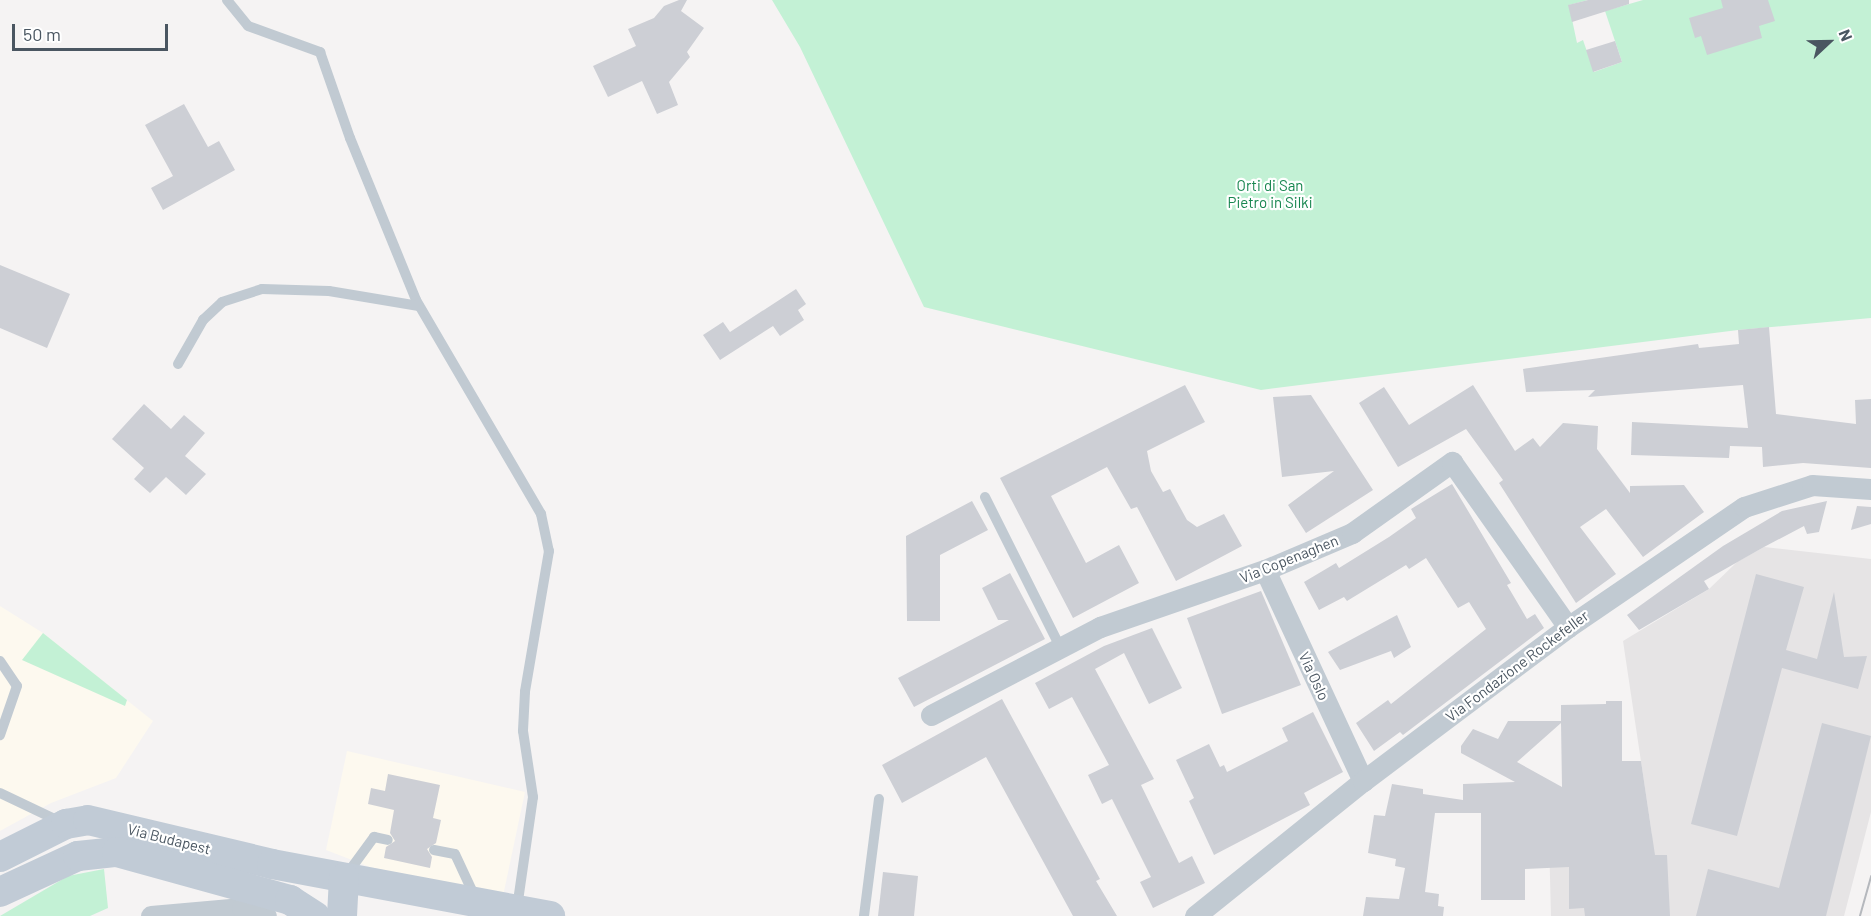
<!DOCTYPE html>
<html>
<head>
<meta charset="utf-8">
<style>
	body { margin:0 }
	#map { position:relative; width:1871px; height:916px; overflow:hidden; background:#f5f3f3; font-family:Barlow,sans-serif }
	div>[style] { position:absolute }
	[style*='--x'] { left:calc(var(--x)*1px); top:calc(var(--y)*1px); width:calc(var(--w)*1px); rotate:calc(var(--a)*1deg) }
	.commercial>* { inset:0; background:#fdf9ef }
	.education>* { inset:0; background:#e6e4e5 }
	.green>* { inset:0; background:#c3f1d5 }
	.building>* { inset:0; background:#cdcfd5 }
	.service>* { height:10px; margin:-5px; padding:0 5px; transform-origin:5px; border-radius:5px; background:#c1cad2 }
	.minor>* { height:21px; margin:-10.5px; padding:0 10.5px; transform-origin:10.5px; border-radius:10.5px; background:#c1cad2 }
	.secondary>* { height:30px; margin:-15px; padding:0 15px; transform-origin:15px; border-radius:15px; background:#c1cbd6 }
	.tram>* { height:1.5px; margin:-0.75px; padding:0 0.75px; transform-origin:0.75px; border-radius:0.75px; background:#b5b8bd }
	span { translate:-50% -50%; white-space:nowrap; text-align:center; line-height:1.15; -webkit-text-stroke:4.5px #fff; paint-order:stroke }
	.park-label { font-size:15px; color:#17864f }
	.street-label { font-size:15px; color:#4a5661 }
	.north { position:absolute; left:1799px; top:12px; width:60px; height:60px; -webkit-text-stroke:4px #fff; paint-order:stroke; rotate:68deg; font-size:16px; font-weight:700; line-height:24px; text-align:center; color:#4a5661 }
	.north::after { content:''; display:block; margin:auto; width:21px; height:27px; background:#4a5661; clip-path:polygon(50% 0,100% 100%,50% 72%,0 100%) }
	.scale { position:absolute; left:12px; top:24px; width:156px; height:27px; box-sizing:border-box; border:3px solid #4a5661; border-top:0; padding-left:8px; font-size:18px; line-height:21px; white-space:nowrap; color:#4a5661; -webkit-text-stroke:4px #fff; paint-order:stroke }
</style>
</head>
<body>
<div id="map">
	<div class="commercial">
		<i style="clip-path:polygon(0 606px,43px 633px,153px 721px,116px 778px,51px 803px,0 831px)"></i>
		<i style="clip-path:polygon(347px 751px,525px 792px,503px 896px,370px 867px,326px 850px)"></i>
	</div>
	<div class="education">
		<i style="clip-path:polygon(1764px 547px,1871px 559px,1871px 812px,1844px 916px,1551px 916px,1549px 839px,1652px 835px,1623px 641px,1709px 589px,1737px 562px)"></i>
	</div>
	<div class="green">
		<i style="clip-path:polygon(772px 0,1588px 0,1569px 5px,1577px 43px,1583px 40px,1594px 72px,1622px 62px,1605px 11px,1643px 0,1871px 0,1871px 318px,1738px 330px,1261px 390px,924px 307px,800px 47px)"></i>
		<i style="clip-path:polygon(43px 633px,127px 700px,125px 706px,22px 660px)"></i>
		<i style="clip-path:polygon(104px 869px,108px 908px,90px 916px,0 916px,68px 876px)"></i>
	</div>
	<div class="building">
		<i style="clip-path:polygon(679px 0,687px 0,681px 11px,704px 28px,687px 52px,690px 57px,669px 82px,678px 105px,657px 114px,642px 81px,608px 97px,593px 66px,636px 46px,628px 29px,654px 18px,664px 6px)"></i>
		<i style="clip-path:polygon(1588px 0,1629px 0,1629px 4px,1572px 22px,1568px 5px)"></i>
		<i style="clip-path:polygon(1721px 0,1768px 0,1775px 21px,1759px 26px,1762px 38px,1707px 55px,1701px 36px,1695px 38px,1689px 18px,1723px 8px)"></i>
		<i style="clip-path:polygon(1615px 41px,1622px 62px,1593px 72px,1586px 50px)"></i>
		<i style="clip-path:polygon(184px 104px,208px 147px,219px 141px,235px 170px,163px 210px,151px 188px,173px 176px,145px 125px)"></i>
		<i style="clip-path:polygon(0 265px,70px 294px,47px 348px,0 328px)"></i>
		<i style="clip-path:polygon(796px 289px,806px 304px,798px 310px,804px 320px,780px 336px,773px 326px,720px 360px,703px 335px,723px 322px,730px 332px)"></i>
		<i style="clip-path:polygon(1769px 327px,1776px 414px,1856px 424px,1855px 400px,1871px 399px,1871px 468px,1803px 463px,1763px 467px,1762px 447px,1730px 446px,1729px 458px,1631px 455px,1632px 422px,1748px 428px,1743px 385px,1588px 397px,1595px 390px,1526px 392px,1523px 369px,1698px 344px,1699px 348px,1739px 344px,1738px 330px)"></i>
		<i style="clip-path:polygon(1185px 385px,1205px 422px,1147px 451px,1151px 471px,1163px 492px,1170px 489px,1187px 520px,1197px 527px,1224px 514px,1242px 546px,1176px 581px,1137px 507px,1131px 509px,1107px 467px,1051px 496px,1086px 563px,1119px 545px,1139px 583px,1073px 618px,1000px 478px)"></i>
		<i style="clip-path:polygon(1473px 385px,1515px 451px,1533px 438px,1540px 447px,1563px 423px,1598px 426px,1597px 449px,1630px 493px,1630px 486px,1684px 485px,1704px 512px,1643px 557px,1606px 509px,1580px 527px,1616px 574px,1576px 603px,1499px 483px,1503px 480px,1466px 429px,1398px 467px,1359px 403px,1384px 387px,1409px 425px)"></i>
		<i style="clip-path:polygon(1311px 395px,1373px 490px,1306px 533px,1288px 505px,1334px 471px,1282px 477px,1273px 397px)"></i>
		<i style="clip-path:polygon(144px 404px,171px 429px,184px 415px,205px 433px,185px 456px,206px 474px,186px 495px,166px 477px,150px 493px,134px 479px,144px 468px,112px 439px)"></i>
		<i style="clip-path:polygon(1452px 484px,1511px 583px,1507px 585px,1527px 619px,1535px 614px,1544px 628px,1403px 735px,1400px 732px,1374px 751px,1356px 723px,1388px 700px,1391px 704px,1486px 629px,1469px 602px,1458px 608px,1426px 558px,1409px 569px,1406px 565px,1347px 601px,1344px 597px,1319px 610px,1304px 582px,1336px 563px,1339px 568px,1389px 537px,1416px 518px,1411px 509px)"></i>
		<i style="clip-path:polygon(972px 501px,988px 530px,940px 555px,940px 621px,907px 621px,906px 536px)"></i>
		<i style="clip-path:polygon(1827px 501px,1819px 532px,1807px 534px,1804px 526px,1764px 547px,1704px 581px,1709px 589px,1639px 630px,1627px 615px,1723px 546px,1782px 511px)"></i>
		<i style="clip-path:polygon(1857px 506px,1871px 507px,1871px 524px,1851px 530px)"></i>
		<i style="clip-path:polygon(1010px 573px,1045px 639px,914px 707px,898px 678px,1009px 620px,998px 620px,982px 588px)"></i>
		<i style="clip-path:polygon(1756px 574px,1804px 587px,1786px 650px,1817px 659px,1834px 592px,1844px 657px,1867px 656px,1858px 689px,1782px 668px,1737px 836px,1691px 824px)"></i>
		<i style="clip-path:polygon(1261px 591px,1301px 685px,1222px 714px,1187px 618px)"></i>
		<i style="clip-path:polygon(1397px 615px,1411px 647px,1394px 658px,1391px 651px,1340px 670px,1328px 652px)"></i>
		<i style="clip-path:polygon(1152px 628px,1182px 688px,1149px 704px,1124px 653px,1095px 669px,1154px 779px,1141px 785px,1179px 863px,1192px 856px,1205px 883px,1153px 908px,1140px 882px,1151px 877px,1112px 799px,1102px 804px,1088px 775px,1109px 765px,1072px 697px,1049px 709px,1035px 683px,1104px 646px)"></i>
		<i style="clip-path:polygon(1002px 699px,1100px 879px,1096px 881px,1117px 916px,1073px 916px,986px 757px,902px 803px,882px 765px)"></i>
		<i style="clip-path:polygon(evenodd,1606px 701px,1622px 701px,1622px 761px,1641px 761px,1655px 855px,1667px 855px,1670px 916px,1585px 916px,1584px 908px,1569px 909px,1569px 867px,1525px 869px,1525px 900px,1481px 900px,1481px 813px,1435px 813px,1425px 892px,1439px 894px,1438px 906px,1444px 907px,1443px 916px,1363px 916px,1366px 897px,1399px 899px,1405px 868px,1395px 866px,1396px 859px,1368px 853px,1374px 815px,1385px 816px,1392px 784px,1423px 789px,1423px 794px,1463px 800px,1463px 784px,1515px 782px,1461px 753px,1461px 746px,1473px 729px,1498px 739px,1508px 721px,1561px 721px,1561px 705px,1606px 704px,1606px 701px,1561px 723px,1562px 787px,1517px 762px,1561px 723px)"></i>
		<i style="clip-path:polygon(1313px 712px,1343px 772px,1304px 793px,1310px 805px,1214px 855px,1189px 801px,1194px 798px,1176px 760px,1209px 744px,1220px 767px,1224px 765px,1227px 772px,1288px 741px,1282px 728px)"></i>
		<i style="clip-path:polygon(1822px 723px,1871px 736px,1826px 916px,1696px 916px,1708px 869px,1779px 888px)"></i>
		<i style="clip-path:polygon(388px 774px,440px 785px,433px 818px,441px 820px,436px 843px,427px 849px,432px 857px,430px 868px,384px 858px,386px 847px,395px 841px,390px 833px,394px 810px,368px 804px,371px 788px,385px 791px)"></i>
		<i style="clip-path:polygon(883px 872px,918px 876px,914px 916px,878px 916px)"></i>
	</div>
	<div class="service">
		<i style="--x:227;--y:0;--w:33;--a:51"></i>
		<i style="--x:248;--y:26;--w:77;--a:19.9"></i>
		<i style="--x:320;--y:52;--w:91;--a:70.8"></i>
		<i style="--x:350;--y:138;--w:175;--a:67.8"></i>
		<i style="--x:416;--y:300;--w:248;--a:59.7"></i>
		<i style="--x:541;--y:514;--w:38;--a:78"></i>
		<i style="--x:549;--y:551;--w:143;--a:99.7"></i>
		<i style="--x:525;--y:692;--w:39;--a:93"></i>
		<i style="--x:523;--y:731;--w:67;--a:81.4"></i>
		<i style="--x:533;--y:797;--w:112;--a:98.2"></i>
		<i style="--x:178;--y:364;--w:51;--a:-60.4"></i>
		<i style="--x:203;--y:320;--w:26;--a:-43"></i>
		<i style="--x:222;--y:302;--w:42;--a:-18"></i>
		<i style="--x:262;--y:289;--w:67;--a:1.7"></i>
		<i style="--x:329;--y:291;--w:91;--a:9.5"></i>
		<i style="--x:985;--y:497;--w:168;--a:63.4"></i>
		<i style="--x:0;--y:661;--w:30;--a:56"></i>
		<i style="--x:17;--y:686;--w:52;--a:109.1"></i>
		<i style="--x:0;--y:793;--w:68;--a:25.4"></i>
		<i style="--x:434;--y:850;--w:21;--a:11"></i>
		<i style="--x:455;--y:854;--w:47;--a:65.1"></i>
		<i style="--x:347;--y:874;--w:46;--a:-53.9"></i>
		<i style="--x:374;--y:837;--w:14;--a:12"></i>
		<i style="--x:864;--y:916;--w:118;--a:-82.7"></i>
	</div>
	<div class="minor">
		<i style="--x:1265;--y:570;--w:233;--a:65.1"></i>
		<i style="--x:931;--y:715;--w:191;--a:-27.5"></i>
		<i style="--x:1100;--y:627;--w:175;--a:-19.1"></i>
		<i style="--x:1265;--y:570;--w:95;--a:-23"></i>
		<i style="--x:1352;--y:533;--w:123;--a:-35.4"></i>
		<i style="--x:1452;--y:462;--w:202;--a:54.9"></i>
		<i style="--x:151;--y:916;--w:91;--a:-5"></i>
		<i style="--x:242;--y:908;--w:25;--a:18"></i>
		<i style="--x:1195;--y:916;--w:216;--a:-38.8"></i>
		<i style="--x:1363;--y:781;--w:256;--a:-36.9"></i>
		<i style="--x:1568;--y:627;--w:213;--a:-34.3"></i>
		<i style="--x:1744;--y:507;--w:71;--a:-17.9"></i>
		<i style="--x:1812;--y:485;--w:59;--a:3.9"></i>
	</div>
	<div class="secondary">
		<i style="--x:0;--y:857;--w:74;--a:-26.6"></i>
		<i style="--x:66;--y:824;--w:22;--a:-10"></i>
		<i style="--x:88;--y:820;--w:189;--a:13.4"></i>
		<i style="--x:272;--y:864;--w:283;--a:10.6"></i>
		<i style="--x:0;--y:892;--w:86;--a:-24.8"></i>
		<i style="--x:78;--y:856;--w:39;--a:-6"></i>
		<i style="--x:117;--y:852;--w:180;--a:15.5"></i>
		<i style="--x:290;--y:900;--w:30;--a:33"></i>
		<i style="--x:342;--y:916;--w:38;--a:-87"></i>
	</div>
	<div class="tram">
		<i style="--x:1860;--y:916;--w:41;--a:-74.2"></i>
	</div>
	<div class="park-label">
		<span style="left:1270px;top:194px">Orti di San<br>Pietro in Silki</span>
	</div>
	<div class="street-label">
		<span style="left:1289px;top:559px;rotate:-22deg">Via Copenaghen</span>
		<span style="left:1517px;top:666px;rotate:-37deg">Via Fondazione Rockefeller</span>
		<span style="left:1314px;top:676px;rotate:65deg">Via Oslo</span>
		<span style="left:169px;top:839px;rotate:14deg">Via Budapest</span>
	</div>
	<div class="north">N</div>
	<div class="scale">50 m</div>
</div>
</body>
</html>
